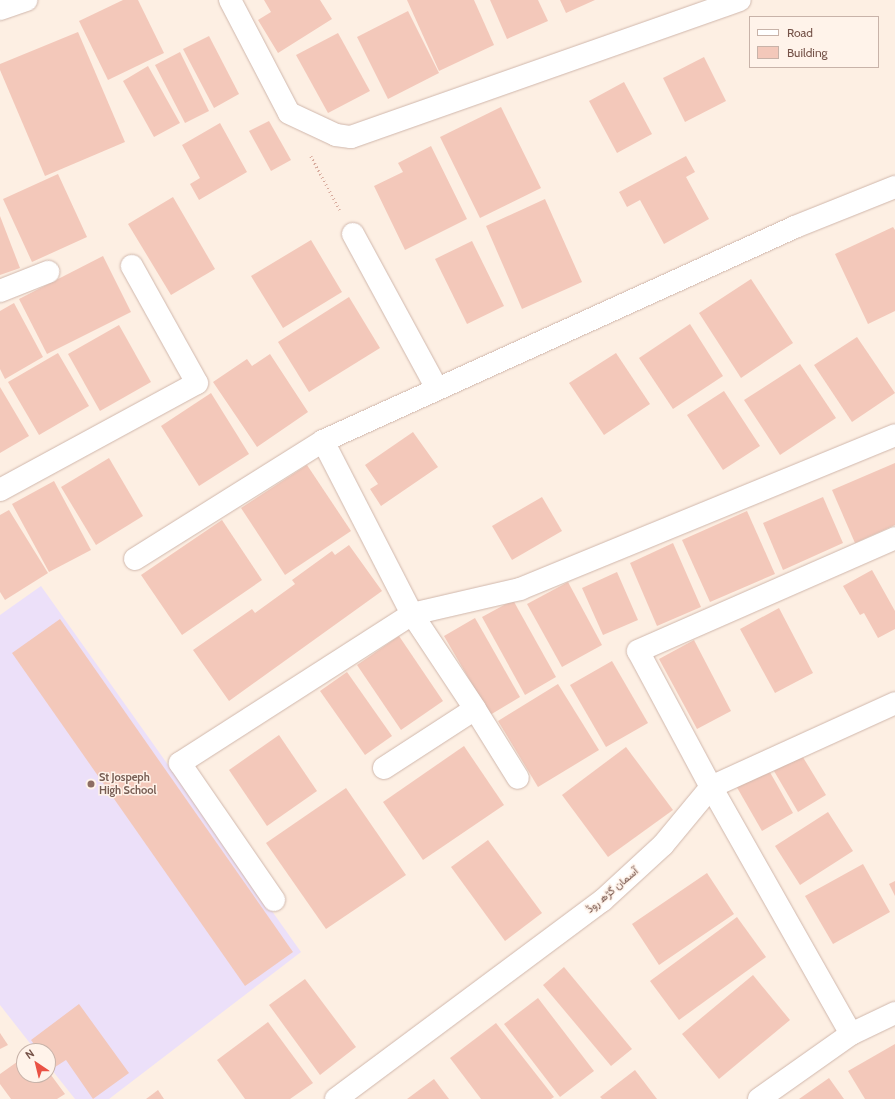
<!DOCTYPE html>
<html>
<head>
<meta charset="utf-8">
<style>
	body { margin:0 }
	#map { position:relative; width:895px; height:1099px; overflow:hidden; background:#fdefe3; font-family:Cabin,Vazirmatn,sans-serif }
	div>[style] { position:absolute }
	[style*='--x'] { left:calc(var(--x)*1px); top:calc(var(--y)*1px); width:calc(var(--w)*1px); rotate:calc(var(--a)*1deg) }
	.education>* { inset:0; background:#ece0f9 }
	.building>* { inset:0; background:#f3c8ba }
	.path>* { height:2.5px; margin-top:-1.25px; transform-origin:0; background:repeating-linear-gradient(90deg,#d8ab9d 0 1px,transparent 0 4px) }
	.roads { filter:drop-shadow(0 0 1px #d0b7ac) drop-shadow(0 0 1px #d0b7ac) }
	.minor>* { height:22px; margin:-11px; padding:0 11px; transform-origin:11px; border-radius:11px; background:#fff }
	.tertiary>* { height:22px; margin:-11px; padding:0 11px; transform-origin:11px; border-radius:11px; background:#fff }
	.dots>* { width:11px; height:11px; translate:-50% -50%; box-sizing:border-box; border:2px solid #fff3ea; border-radius:50% }
	span { translate:-50% -50%; white-space:nowrap; text-align:center; line-height:1.15; -webkit-text-stroke:3px #fff3ea; paint-order:stroke }
	.education-label { font-size:11px; color:#785e54; font-weight:700 }
	.left { translate:0 -50%; text-align:left }
	.street-label { font-size:11px; color:#755248 }
	.legend { position:absolute; left:749px; top:16px; width:130px; height:52px; box-sizing:border-box; background:#fff3ea; border:1px solid #c8b3a9; margin:0; padding:5px 7px; list-style:none; font-size:12px; color:#755248 }
	.legend li { display:flex; align-items:center; gap:8px; height:20px }
	.legend b { width:20px; border:1px solid #c8b3a9 }
	.north { position:absolute; left:16px; top:1043px; width:40px; height:40px; box-sizing:border-box; background:#fff3ea; border:1px solid #c8b3a9; border-radius:50%; rotate:325deg; font-size:11px; font-weight:700; line-height:16px; text-align:center; color:#755248 }
	.north::after { content:''; display:block; margin:auto; width:14px; height:18px; background:#ea5245; clip-path:polygon(50% 0,100% 100%,50% 72%,0 100%) }
</style>
</head>
<body>
<div id="map">
	<div class="education">
		<i style="clip-path:polygon(41px 586px,301px 952px,109px 1099px,75px 1099px,48px 1065px,48px 1051px,36px 1051px,0 1005px,0 615px)"></i>
	</div>
	<div class="building">
		<i style="clip-path:polygon(123px 0,138px 0,164px 53px,108px 80px,79px 21px)"></i>
		<i style="clip-path:polygon(264px 0,320px 0,332px 19px,278px 53px,258px 20px,271px 12px)"></i>
		<i style="clip-path:polygon(407px 0,474px 0,494px 45px,439px 71px)"></i>
		<i style="clip-path:polygon(490px 0,538px 0,548px 21px,507px 39px)"></i>
		<i style="clip-path:polygon(560px 0,595px 0,566px 13px)"></i>
		<i style="clip-path:polygon(408px 11px,439px 73px,388px 99px,357px 37px)"></i>
		<i style="clip-path:polygon(78px 32px,125px 142px,45px 176px,0 70px,0 64px)"></i>
		<i style="clip-path:polygon(338px 33px,370px 91px,328px 113px,296px 55px)"></i>
		<i style="clip-path:polygon(209px 36px,239px 94px,214px 108px,183px 49px)"></i>
		<i style="clip-path:polygon(180px 52px,209px 111px,185px 123px,155px 65px)"></i>
		<i style="clip-path:polygon(704px 57px,726px 101px,685px 122px,663px 78px)"></i>
		<i style="clip-path:polygon(148px 66px,180px 123px,154px 137px,123px 81px)"></i>
		<i style="clip-path:polygon(624px 82px,652px 134px,617px 153px,589px 101px)"></i>
		<i style="clip-path:polygon(501px 107px,541px 188px,480px 218px,440px 137px)"></i>
		<i style="clip-path:polygon(269px 121px,291px 160px,271px 171px,249px 131px)"></i>
		<i style="clip-path:polygon(220px 123px,247px 172px,199px 200px,190px 184px,200px 178px,182px 145px)"></i>
		<i style="clip-path:polygon(431px 146px,467px 219px,405px 250px,374px 186px,403px 172px,398px 163px)"></i>
		<i style="clip-path:polygon(686px 156px,695px 172px,686px 177px,709px 219px,664px 244px,640px 200px,627px 207px,619px 192px)"></i>
		<i style="clip-path:polygon(58px 174px,87px 237px,32px 262px,3px 199px)"></i>
		<i style="clip-path:polygon(173px 197px,215px 269px,171px 295px,128px 224px)"></i>
		<i style="clip-path:polygon(545px 199px,582px 282px,522px 309px,486px 226px)"></i>
		<i style="clip-path:polygon(0 216px,20px 268px,0 275px)"></i>
		<i style="clip-path:polygon(893px 227px,895px 230px,895px 311px,868px 324px,835px 254px)"></i>
		<i style="clip-path:polygon(311px 240px,342px 292px,283px 328px,251px 276px)"></i>
		<i style="clip-path:polygon(472px 241px,504px 306px,467px 324px,435px 259px)"></i>
		<i style="clip-path:polygon(103px 256px,131px 312px,47px 354px,19px 299px)"></i>
		<i style="clip-path:polygon(751px 279px,793px 343px,741px 378px,699px 313px)"></i>
		<i style="clip-path:polygon(349px 297px,380px 348px,309px 392px,278px 342px)"></i>
		<i style="clip-path:polygon(14px 303px,43px 357px,5px 379px,0 369px,0 311px)"></i>
		<i style="clip-path:polygon(690px 324px,723px 376px,673px 409px,639px 358px)"></i>
		<i style="clip-path:polygon(119px 325px,151px 382px,100px 411px,68px 354px)"></i>
		<i style="clip-path:polygon(857px 337px,895px 393px,852px 422px,814px 365px)"></i>
		<i style="clip-path:polygon(58px 353px,89px 406px,39px 435px,8px 382px)"></i>
		<i style="clip-path:polygon(616px 353px,650px 404px,604px 435px,569px 383px)"></i>
		<i style="clip-path:polygon(270px 354px,308px 412px,257px 447px,213px 382px,247px 359px,252px 366px)"></i>
		<i style="clip-path:polygon(800px 364px,836px 418px,780px 455px,744px 400px)"></i>
		<i style="clip-path:polygon(0 387px,29px 436px,0 453px)"></i>
		<i style="clip-path:polygon(724px 391px,760px 446px,723px 470px,687px 415px)"></i>
		<i style="clip-path:polygon(211px 393px,249px 454px,199px 486px,161px 426px)"></i>
		<i style="clip-path:polygon(413px 432px,438px 467px,381px 506px,370px 489px,378px 484px,365px 465px)"></i>
		<i style="clip-path:polygon(109px 458px,143px 516px,96px 545px,61px 487px)"></i>
		<i style="clip-path:polygon(895px 463px,895px 525px,855px 543px,832px 490px)"></i>
		<i style="clip-path:polygon(307px 465px,351px 531px,285px 575px,241px 508px)"></i>
		<i style="clip-path:polygon(54px 481px,91px 550px,49px 572px,12px 504px)"></i>
		<i style="clip-path:polygon(542px 497px,562px 531px,512px 560px,492px 526px)"></i>
		<i style="clip-path:polygon(823px 497px,843px 543px,783px 570px,763px 523px)"></i>
		<i style="clip-path:polygon(9px 510px,48px 573px,5px 600px,0 592px,0 515px)"></i>
		<i style="clip-path:polygon(747px 511px,775px 574px,710px 602px,682px 540px)"></i>
		<i style="clip-path:polygon(222px 520px,262px 580px,182px 635px,141px 575px)"></i>
		<i style="clip-path:polygon(673px 543px,701px 607px,657px 626px,630px 563px)"></i>
		<i style="clip-path:polygon(349px 545px,382px 591px,229px 701px,193px 650px,252px 609px,255px 613px,295px 584px,292px 580px,332px 551px,335px 555px)"></i>
		<i style="clip-path:polygon(872px 570px,895px 611px,895px 629px,878px 638px,864px 613px,860px 615px,843px 586px)"></i>
		<i style="clip-path:polygon(617px 572px,638px 620px,603px 635px,582px 588px)"></i>
		<i style="clip-path:polygon(568px 582px,602px 645px,562px 667px,527px 604px)"></i>
		<i style="clip-path:polygon(513px 600px,556px 677px,525px 695px,482px 617px)"></i>
		<i style="clip-path:polygon(779px 608px,813px 673px,775px 693px,740px 629px)"></i>
		<i style="clip-path:polygon(475px 618px,520px 697px,490px 715px,444px 636px)"></i>
		<i style="clip-path:polygon(60px 619px,293px 952px,245px 986px,12px 653px)"></i>
		<i style="clip-path:polygon(399px 636px,443px 701px,401px 730px,357px 665px)"></i>
		<i style="clip-path:polygon(694px 640px,731px 711px,697px 729px,659px 659px)"></i>
		<i style="clip-path:polygon(612px 661px,648px 723px,606px 747px,570px 685px)"></i>
		<i style="clip-path:polygon(347px 672px,392px 736px,365px 755px,320px 691px)"></i>
		<i style="clip-path:polygon(558px 684px,599px 750px,538px 787px,498px 721px)"></i>
		<i style="clip-path:polygon(279px 735px,317px 791px,267px 826px,229px 770px)"></i>
		<i style="clip-path:polygon(464px 746px,504px 805px,423px 860px,383px 802px)"></i>
		<i style="clip-path:polygon(626px 747px,673px 810px,608px 857px,562px 795px)"></i>
		<i style="clip-path:polygon(801px 754px,826px 795px,798px 812px,774px 771px)"></i>
		<i style="clip-path:polygon(767px 767px,793px 813px,762px 831px,735px 784px)"></i>
		<i style="clip-path:polygon(346px 788px,406px 875px,326px 929px,266px 843px)"></i>
		<i style="clip-path:polygon(828px 812px,853px 851px,800px 885px,775px 846px)"></i>
		<i style="clip-path:polygon(488px 840px,542px 913px,505px 941px,451px 867px)"></i>
		<i style="clip-path:polygon(863px 864px,890px 912px,833px 944px,805px 896px)"></i>
		<i style="clip-path:polygon(707px 873px,734px 914px,659px 965px,632px 924px)"></i>
		<i style="clip-path:polygon(895px 881px,895px 896px,889px 884px)"></i>
		<i style="clip-path:polygon(737px 917px,766px 957px,679px 1020px,650px 981px)"></i>
		<i style="clip-path:polygon(564px 967px,632px 1049px,611px 1066px,543px 985px)"></i>
		<i style="clip-path:polygon(753px 975px,790px 1020px,719px 1079px,682px 1034px)"></i>
		<i style="clip-path:polygon(305px 979px,356px 1047px,320px 1075px,269px 1005px)"></i>
		<i style="clip-path:polygon(538px 998px,594px 1071px,560px 1097px,504px 1024px)"></i>
		<i style="clip-path:polygon(79px 1004px,129px 1073px,93px 1099px,66px 1060px,52px 1069px,48px 1063px,48px 1051px,39px 1051px,31px 1040px)"></i>
		<i style="clip-path:polygon(268px 1022px,313px 1083px,290px 1099px,245px 1099px,217px 1060px)"></i>
		<i style="clip-path:polygon(496px 1023px,554px 1097px,551px 1099px,481px 1099px,450px 1058px)"></i>
		<i style="clip-path:polygon(0 1033px,8px 1045px,0 1049px)"></i>
		<i style="clip-path:polygon(895px 1044px,895px 1099px,865px 1099px,848px 1071px)"></i>
		<i style="clip-path:polygon(24px 1057px,24px 1075px,48px 1075px,48px 1071px,65px 1094px,57px 1099px,11px 1099px,0 1084px,0 1074px)"></i>
		<i style="clip-path:polygon(635px 1070px,657px 1099px,602px 1099px,600px 1097px)"></i>
		<i style="clip-path:polygon(829px 1078px,844px 1099px,799px 1099px)"></i>
		<i style="clip-path:polygon(434px 1079px,449px 1099px,407px 1099px)"></i>
		<i style="clip-path:polygon(158px 1090px,164px 1099px,146px 1099px)"></i>
	</div>
	<div class="path">
		<i style="--x:311;--y:156;--w:61;--a:61.8"></i>
	</div>
	<div class="roads">
		<div class="minor">
			<i style="--x:230;--y:0;--w:127;--a:62.4"></i>
			<i style="--x:289;--y:113;--w:52;--a:25.1"></i>
			<i style="--x:336;--y:135;--w:15;--a:8"></i>
			<i style="--x:351;--y:137;--w:412;--a:-19.4"></i>
			<i style="--x:0;--y:9;--w:28;--a:-19"></i>
			<i style="--x:353;--y:234;--w:176;--a:61.5"></i>
			<i style="--x:0;--y:291;--w:52;--a:-21.6"></i>
			<i style="--x:323;--y:441;--w:195;--a:62.8"></i>
			<i style="--x:412;--y:614;--w:114;--a:56.4"></i>
			<i style="--x:475;--y:709;--w:81;--a:58.1"></i>
			<i style="--x:0;--y:490;--w:224;--a:-28.5"></i>
			<i style="--x:197;--y:383;--w:134;--a:-119.1"></i>
			<i style="--x:135;--y:559;--w:222;--a:-32.1"></i>
			<i style="--x:323;--y:441;--w:518;--a:-24.39"></i>
			<i style="--x:795;--y:227;--w:108;--a:-21.8"></i>
			<i style="--x:384;--y:768;--w:108;--a:-33"></i>
			<i style="--x:274;--y:900;--w:166;--a:-124.5"></i>
			<i style="--x:180;--y:763;--w:276;--a:-32.7"></i>
			<i style="--x:412;--y:614;--w:111;--a:-13"></i>
			<i style="--x:520;--y:589;--w:405;--a:-22.3"></i>
			<i style="--x:851;--y:1034;--w:284;--a:-119.5"></i>
			<i style="--x:711;--y:787;--w:154;--a:-118.2"></i>
			<i style="--x:638;--y:651;--w:281;--a:-23.7"></i>
			<i style="--x:759;--y:1099;--w:113;--a:-35.2"></i>
			<i style="--x:851;--y:1034;--w:49;--a:-25.5"></i>
		</div>
		<div class="tertiary">
			<i style="--x:336;--y:1099;--w:332;--a:-36.7"></i>
			<i style="--x:602;--y:901;--w:83;--a:-42.6"></i>
			<i style="--x:663;--y:845;--w:75;--a:-50.4"></i>
			<i style="--x:711;--y:787;--w:202;--a:-24.5"></i>
		</div>
	</div>
	<div class="dots">
		<i style="left:91px;top:784px;background:#8d6e63"></i>
	</div>
	<div class="education-label">
		<span class="left" style="left:99px;top:784px">St Jospeph<br>High School</span>
	</div>
	<div class="street-label">
		<span style="left:612px;top:890px;rotate:-40deg">آسمان گڑھ روڈ</span>
	</div>
	<ul class="legend">
	<li><b style="height:5px;background:#fff"></b>Road</li>
	<li><b style="height:11px;background:#f3c8ba"></b>Building</li>
	</ul>
	<div class="north">N</div>
</div>
</body>
</html>
